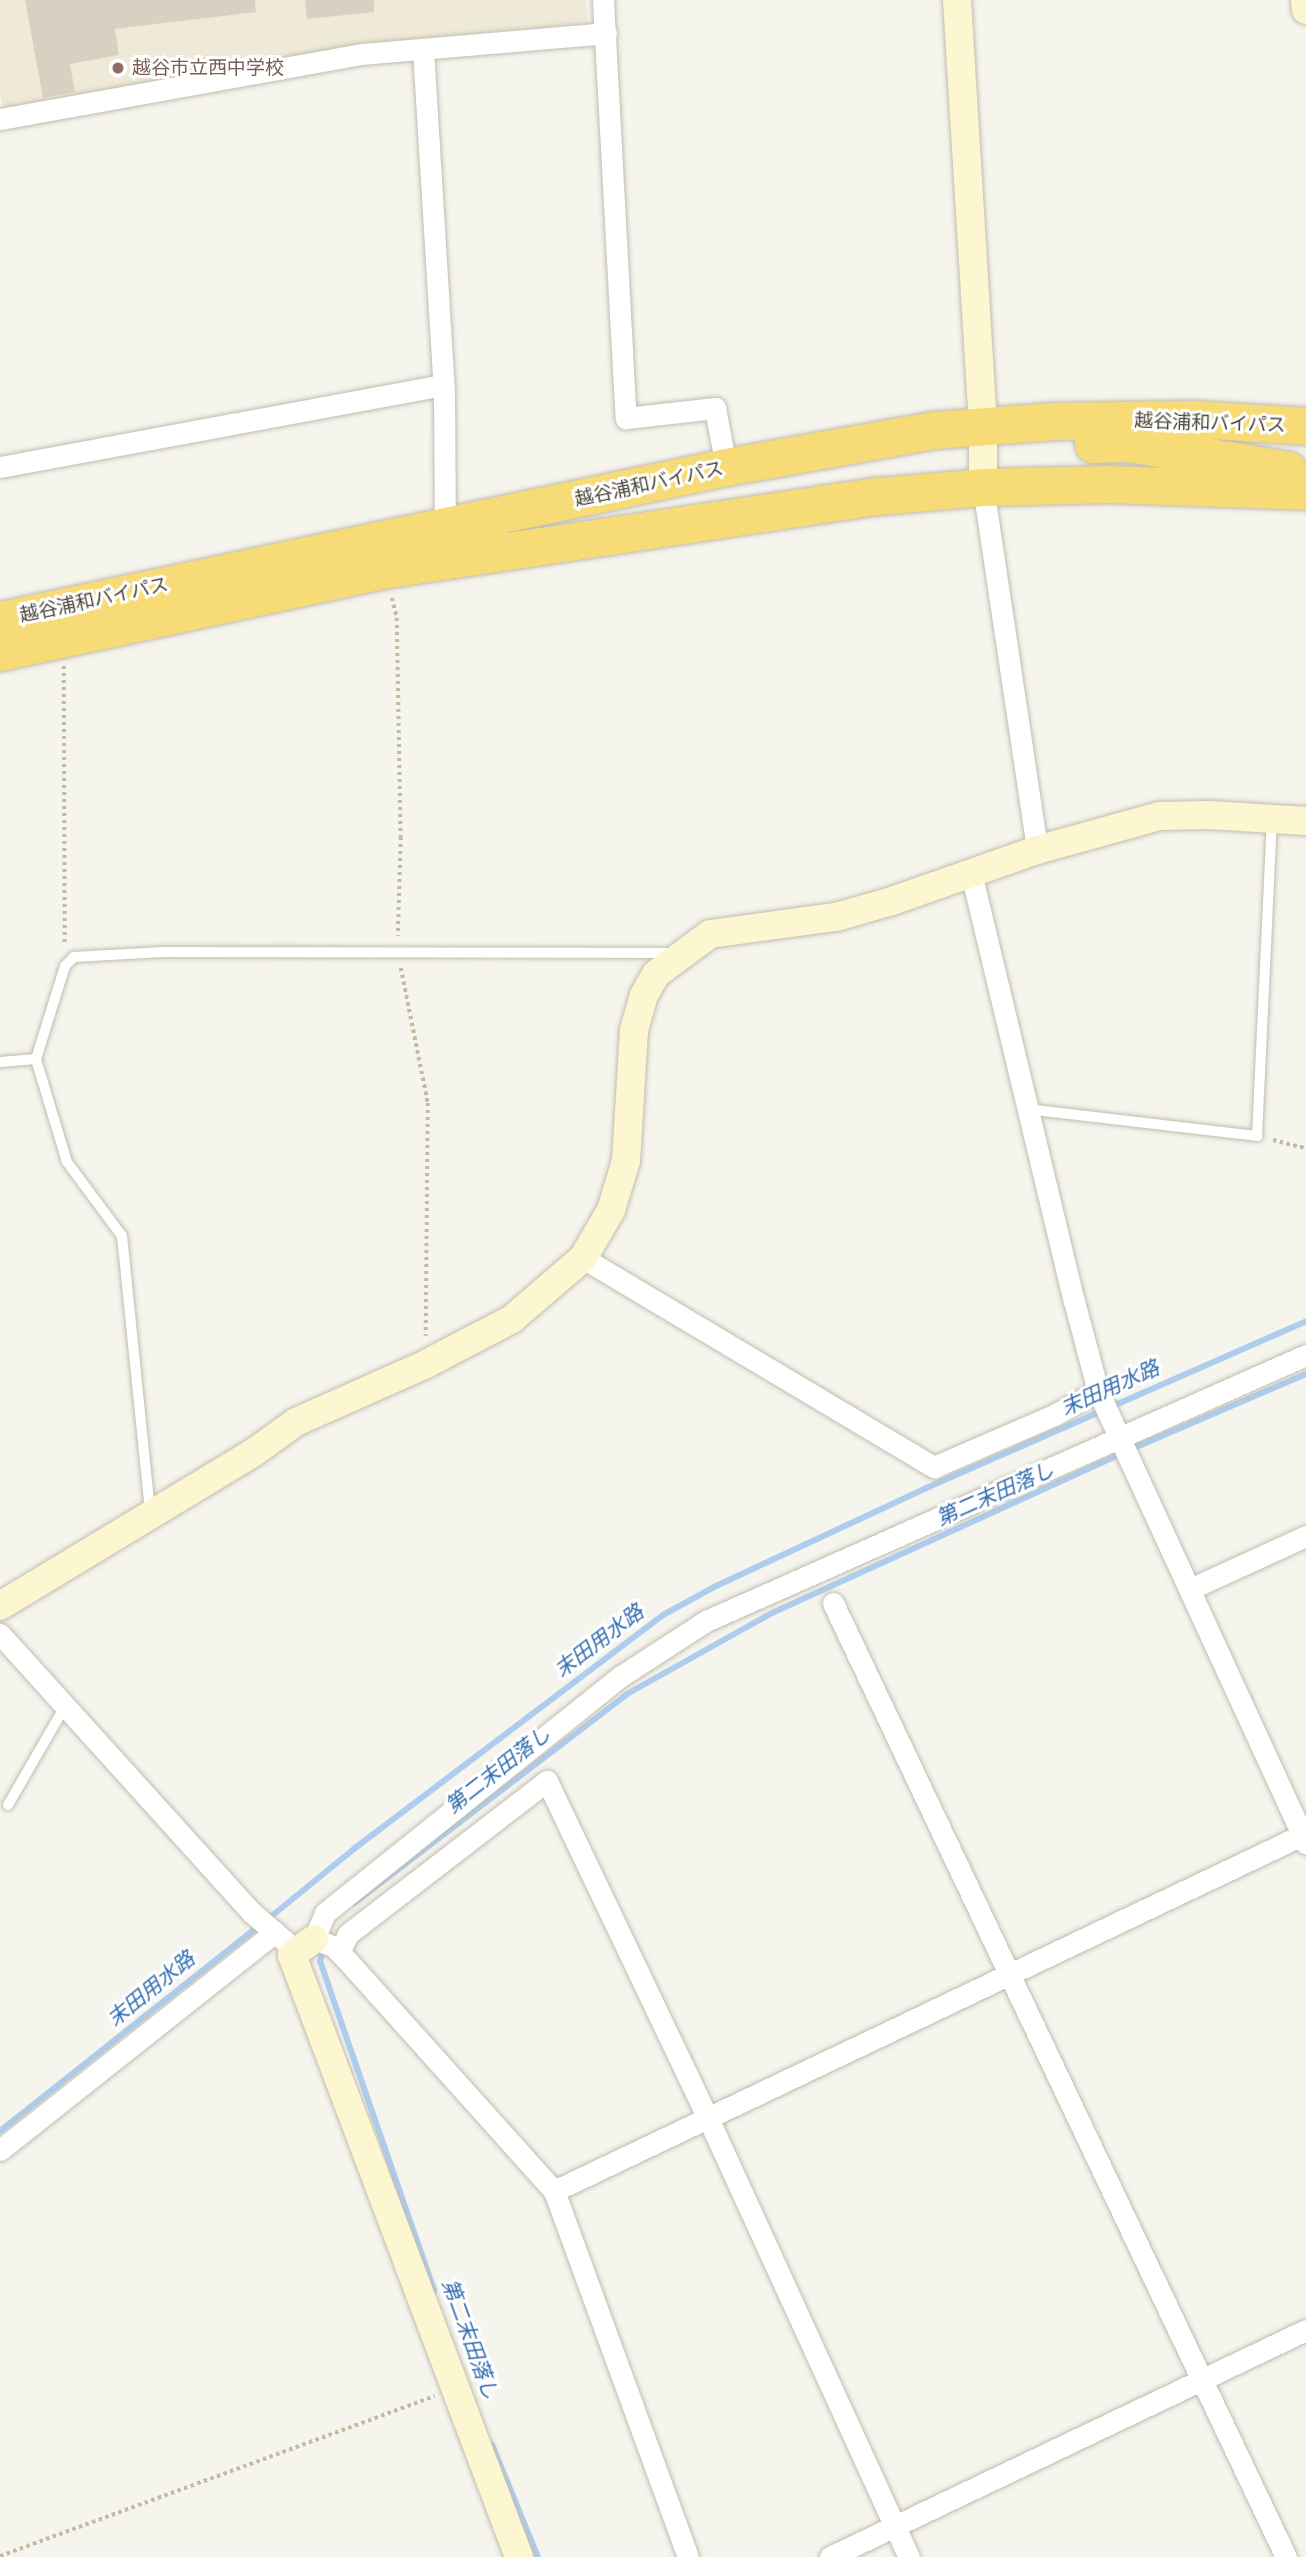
<!DOCTYPE html>
<html>
<head>
<meta charset="utf-8">
<style>
	body { margin:0 }
	#map { position:relative; width:1306px; height:2557px; overflow:hidden; background:#f5f4ed; font-family:Helvetica,"Noto Sans JP",sans-serif }
	div>[style] { position:absolute }
	[style*='--x'] { left:calc(var(--x)*1px); top:calc(var(--y)*1px); width:calc(var(--w)*1px); rotate:calc(var(--a)*1deg) }
	.education>* { inset:0; background:#eeead7 }
	.stream>* { height:6px; margin:-3px; padding:0 3px; transform-origin:3px; border-radius:3px; background:#adccee }
	.building>* { inset:0; background:#d7d1c2 }
	.path>* { height:3.5px; margin-top:-1.75px; transform-origin:0; background:repeating-linear-gradient(90deg,#c2baa1 0 3.5px,transparent 0 7px) }
	.roads { filter:drop-shadow(0 0 2px #c1bdaf) drop-shadow(0 0 2px #c1bdaf) }
	.lane>* { height:10px; margin:-5px; padding:0 5px; transform-origin:5px; border-radius:5px; background:#fff }
	.street>* { height:21px; margin:-10.5px; padding:0 10.5px; transform-origin:10.5px; border-radius:10.5px; background:#fff }
	.secondary>* { height:28px; margin:-14px; padding:0 14px; transform-origin:14px; border-radius:14px; background:#fcf7d0 }
	.highway>* { height:37px; margin:-18.5px; padding:0 18.5px; transform-origin:18.5px; border-radius:18.5px; background:#f6db76 }
	.dots>* { width:19px; height:19px; translate:-50% -50%; box-sizing:border-box; border:4px solid #fff; border-radius:50% }
	span { translate:-50% -50%; white-space:nowrap; text-align:center; line-height:1.15; -webkit-text-stroke:6px #fff; paint-order:stroke }
	.education-label { font-size:19px; color:#785e54 }
	.left { translate:0 -50%; text-align:left }
	.street-label { font-size:19px; color:#4a463a }
	.water-label { font-size:21px; color:#376fb2; font-style:italic }
</style>
</head>
<body>
<div id="map">
	<div class="education">
		<i style="clip-path:polygon(0 0,586px 0,587px 23px,369px 43px,4px 112px,0 93px)"></i>
	</div>
	<div class="stream">
		<i style="--x:354;--y:1903;--w:344;--a:-37.4"></i>
		<i style="--x:627;--y:1694;--w:166;--a:-29.2"></i>
		<i style="--x:772;--y:1613;--w:405;--a:-24.5"></i>
		<i style="--x:1141;--y:1445;--w:180;--a:-23.3"></i>
		<i style="--x:268;--y:1919;--w:112;--a:-39.2"></i>
		<i style="--x:355;--y:1848;--w:386;--a:-37.1"></i>
		<i style="--x:663;--y:1615;--w:58;--a:-28.8"></i>
		<i style="--x:714;--y:1587;--w:232;--a:-25"></i>
		<i style="--x:924;--y:1489;--w:417;--a:-23.7"></i>
		<i style="--x:324;--y:1947;--w:15;--a:106"></i>
		<i style="--x:320;--y:1961;--w:349;--a:70.9"></i>
		<i style="--x:0;--y:2131;--w:330;--a:-38.4"></i>
		<i style="--x:492;--y:2445;--w:121;--a:67.7"></i>
	</div>
	<div class="building">
		<i style="clip-path:polygon(25px 0,255px 0,256px 12px,115px 29px,119px 55px,70px 64px,75px 92px,43px 98px)"></i>
		<i style="clip-path:polygon(305px 0,374px 0,374px 12px,307px 19px)"></i>
	</div>
	<div class="path">
		<i style="--x:392;--y:598;--w:21;--a:76"></i>
		<i style="--x:397;--y:618;--w:219;--a:89"></i>
		<i style="--x:401;--y:837;--w:99;--a:91.7"></i>
		<i style="--x:64;--y:666;--w:279;--a:89.8"></i>
		<i style="--x:401;--y:968;--w:138;--a:78.7"></i>
		<i style="--x:428;--y:1103;--w:233;--a:90.5"></i>
		<i style="--x:1273;--y:1140;--w:34;--a:14"></i>
		<i style="--x:0;--y:2556;--w:463;--a:-20.2"></i>
	</div>
	<div class="roads">
		<div class="lane">
			<i style="--x:0;--y:1062;--w:36;--a:-5"></i>
			<i style="--x:1027;--y:1109;--w:232;--a:6.7"></i>
			<i style="--x:1257;--y:1136;--w:315;--a:-87.3"></i>
			<i style="--x:150;--y:1511;--w:276;--a:-95.8"></i>
			<i style="--x:122;--y:1236;--w:92;--a:-126.6"></i>
			<i style="--x:67;--y:1162;--w:108;--a:-106.8"></i>
			<i style="--x:36;--y:1059;--w:97;--a:-72.7"></i>
			<i style="--x:65;--y:966;--w:13;--a:-45"></i>
			<i style="--x:74;--y:957;--w:89;--a:-3.2"></i>
			<i style="--x:163;--y:952;--w:509;--a:0.11"></i>
			<i style="--x:8;--y:1805;--w:112;--a:-60"></i>
		</div>
		<div class="street">
			<i style="--x:603;--y:0;--w:419;--a:86.9"></i>
			<i style="--x:626;--y:418;--w:90;--a:-6.4"></i>
			<i style="--x:715;--y:408;--w:60;--a:79.4"></i>
			<i style="--x:423;--y:49;--w:345;--a:86.5"></i>
			<i style="--x:444;--y:393;--w:135;--a:89.6"></i>
			<i style="--x:0;--y:119;--w:368;--a:-10.2"></i>
			<i style="--x:362;--y:54;--w:245;--a:-4.9"></i>
			<i style="--x:0;--y:467;--w:451;--a:-10.5"></i>
			<i style="--x:983;--y:487;--w:367;--a:81.5"></i>
			<i style="--x:971;--y:873;--w:440;--a:76.5"></i>
			<i style="--x:1074;--y:1301;--w:93;--a:75.1"></i>
			<i style="--x:1098;--y:1391;--w:498;--a:65.3"></i>
			<i style="--x:583;--y:1258;--w:409;--a:30.8"></i>
			<i style="--x:934;--y:1467;--w:131;--a:-23.4"></i>
			<i style="--x:1054;--y:1415;--w:50;--a:-28.6"></i>
			<i style="--x:1190;--y:1589;--w:128;--a:-24.6"></i>
			<i style="--x:833;--y:1603;--w:1056;--a:64.6"></i>
			<i style="--x:0;--y:1634;--w:375;--a:47.9"></i>
			<i style="--x:251;--y:1912;--w:46;--a:40.6"></i>
			<i style="--x:286;--y:1942;--w:14;--a:65"></i>
			<i style="--x:339;--y:1952;--w:20;--a:-63"></i>
			<i style="--x:348;--y:1934;--w:251;--a:-37.6"></i>
			<i style="--x:547;--y:1781;--w:371;--a:64.5"></i>
			<i style="--x:707;--y:2116;--w:485;--a:65.4"></i>
			<i style="--x:0;--y:2150;--w:351;--a:-38.4"></i>
			<i style="--x:554;--y:2191;--w:828;--a:-25.45"></i>
			<i style="--x:688;--y:2557;--w:390;--a:-110.1"></i>
			<i style="--x:554;--y:2191;--w:313;--a:-131.9"></i>
			<i style="--x:345;--y:1958;--w:17;--a:-135"></i>
			<i style="--x:333;--y:1946;--w:20;--a:-160"></i>
			<i style="--x:314;--y:1939;--w:28;--a:-67"></i>
			<i style="--x:325;--y:1913;--w:379;--a:-38.7"></i>
			<i style="--x:621;--y:1676;--w:101;--a:-32.9"></i>
			<i style="--x:706;--y:1621;--w:656;--a:-23.91"></i>
			<i style="--x:830;--y:2557;--w:527;--a:-25.5"></i>
		</div>
		<div class="secondary">
			<i style="--x:957;--y:0;--w:425;--a:86.5"></i>
			<i style="--x:983;--y:424;--w:63;--a:90"></i>
			<i style="--x:1305;--y:0;--w:10;--a:84"></i>
			<i style="--x:0;--y:1606;--w:296;--a:-31.2"></i>
			<i style="--x:253;--y:1453;--w:53;--a:-35.8"></i>
			<i style="--x:296;--y:1422;--w:142;--a:-24"></i>
			<i style="--x:426;--y:1364;--w:97;--a:-27.6"></i>
			<i style="--x:512;--y:1319;--w:94;--a:-40.7"></i>
			<i style="--x:583;--y:1258;--w:56;--a:-59.7"></i>
			<i style="--x:611;--y:1210;--w:51;--a:-73"></i>
			<i style="--x:626;--y:1161;--w:131;--a:-86.5"></i>
			<i style="--x:634;--y:1030;--w:36;--a:-74"></i>
			<i style="--x:644;--y:995;--w:24;--a:-60"></i>
			<i style="--x:656;--y:974;--w:67;--a:-36.5"></i>
			<i style="--x:710;--y:934;--w:127;--a:-7.7"></i>
			<i style="--x:836;--y:917;--w:58;--a:-15.9"></i>
			<i style="--x:892;--y:901;--w:154;--a:-19.4"></i>
			<i style="--x:1037;--y:850;--w:128;--a:-15.5"></i>
			<i style="--x:1160;--y:816;--w:49;--a:-1.2"></i>
			<i style="--x:1209;--y:815;--w:97;--a:3.5"></i>
			<i style="--x:314;--y:1939;--w:27;--a:144"></i>
			<i style="--x:292;--y:1955;--w:643;--a:69.34"></i>
		</div>
		<div class="highway">
			<i style="--x:1093;--y:444;--w:35;--a:-2"></i>
			<i style="--x:1128;--y:443;--w:162;--a:9.6"></i>
			<i style="--x:0;--y:620;--w:742;--a:-11.9"></i>
			<i style="--x:726;--y:467;--w:211;--a:-10.1"></i>
			<i style="--x:934;--y:430;--w:120;--a:-4.3"></i>
			<i style="--x:1054;--y:421;--w:139;--a:-0.8"></i>
			<i style="--x:1193;--y:419;--w:113;--a:3.5"></i>
			<i style="--x:0;--y:652;--w:390;--a:-12.1"></i>
			<i style="--x:381;--y:570;--w:491;--a:-8.5"></i>
			<i style="--x:867;--y:497;--w:116;--a:-4.9"></i>
			<i style="--x:983;--y:487;--w:126;--a:-1.4"></i>
			<i style="--x:1109;--y:484;--w:197;--a:2"></i>
		</div>
	</div>
	<div class="dots">
		<i style="left:118px;top:68px;background:#8d6e63"></i>
	</div>
	<div class="education-label">
		<span class="left" style="left:132px;top:68px">越谷市立西中学校</span>
	</div>
	<div class="street-label">
		<span style="left:1210px;top:423px;rotate:2deg">越谷浦和バイパス</span>
		<span style="left:649px;top:484px;rotate:-12deg">越谷浦和バイパス</span>
		<span style="left:94px;top:600px;rotate:-12deg">越谷浦和バイパス</span>
	</div>
	<div class="water-label">
		<span style="left:1110px;top:1388px;rotate:-24deg">末田用水路</span>
		<span style="left:995px;top:1494px;rotate:-24deg">第二末田落し</span>
		<span style="left:599px;top:1641px;rotate:-37deg">末田用水路</span>
		<span style="left:498px;top:1770px;rotate:-38deg">第二末田落し</span>
		<span style="left:151px;top:1989px;rotate:-39deg">末田用水路</span>
		<span style="left:470px;top:2339px;rotate:70deg">第二末田落し</span>
	</div>
</div>
</body>
</html>
